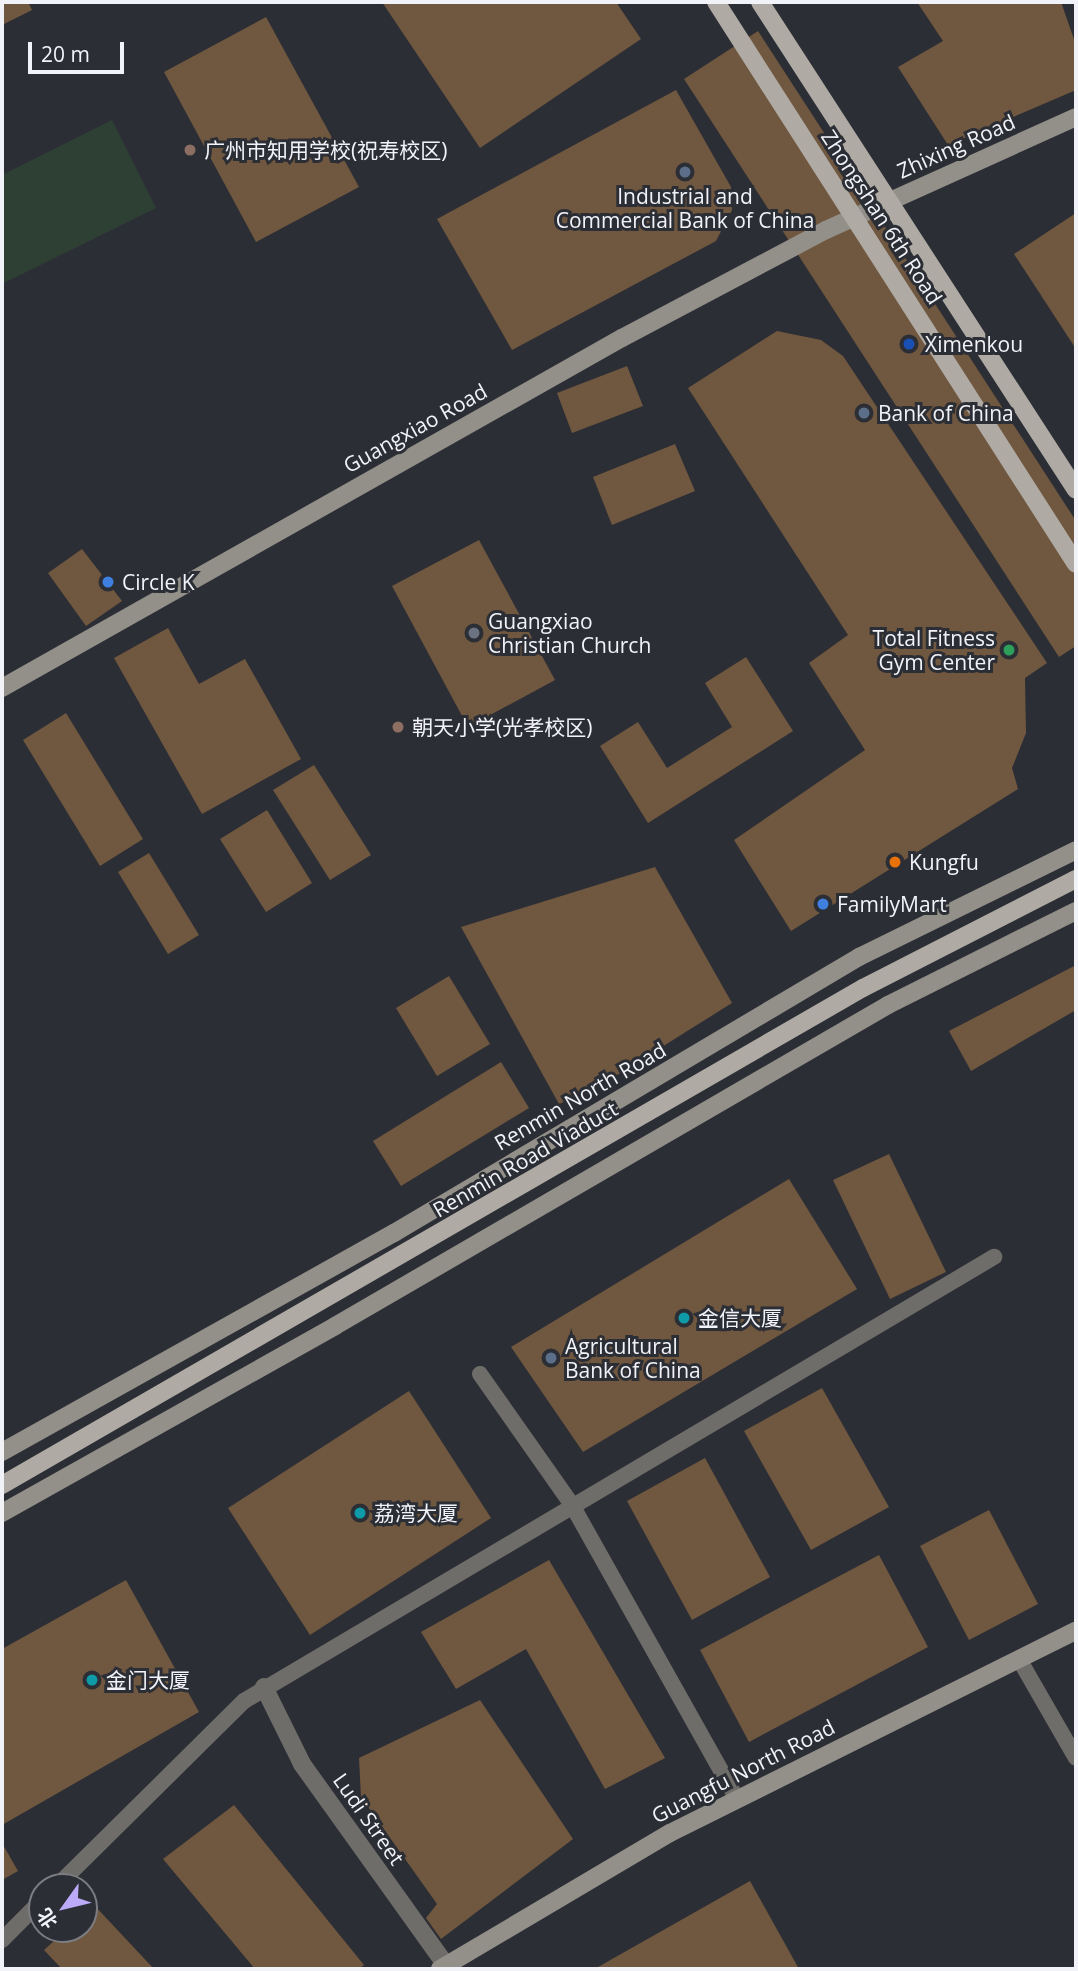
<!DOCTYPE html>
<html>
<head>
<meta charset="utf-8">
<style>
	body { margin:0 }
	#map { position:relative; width:1078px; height:1971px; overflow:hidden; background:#2c2e35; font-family:"Open Sans","Noto Sans SC",sans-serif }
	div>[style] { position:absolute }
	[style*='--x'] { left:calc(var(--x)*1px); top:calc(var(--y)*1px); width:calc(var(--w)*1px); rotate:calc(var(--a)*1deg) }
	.green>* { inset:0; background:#2e4034 }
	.building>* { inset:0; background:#70573f }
	.lane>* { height:16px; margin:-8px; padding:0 8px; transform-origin:8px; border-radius:8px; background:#6f6d69 }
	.street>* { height:18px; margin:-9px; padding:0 9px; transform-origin:9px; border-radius:9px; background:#6f6d69 }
	.secondary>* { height:18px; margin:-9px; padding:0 9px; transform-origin:9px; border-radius:9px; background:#93908a }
	.primary>* { height:18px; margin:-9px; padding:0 9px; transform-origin:9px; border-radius:9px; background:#afaba4 }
	.dots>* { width:19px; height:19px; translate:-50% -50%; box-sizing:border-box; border:4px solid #2c2e35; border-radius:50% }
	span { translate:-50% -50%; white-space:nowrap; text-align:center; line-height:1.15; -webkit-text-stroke:6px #2c2e35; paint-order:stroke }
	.street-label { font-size:21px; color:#f1f3f8 }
	.poi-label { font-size:21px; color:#f1f3f8 }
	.left { translate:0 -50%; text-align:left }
	.right { translate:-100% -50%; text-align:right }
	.frame { position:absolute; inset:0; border:4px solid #f1f3f8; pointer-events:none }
	.north { position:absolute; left:28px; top:1873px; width:70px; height:70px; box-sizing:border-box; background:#2c2e35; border:2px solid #7b7d83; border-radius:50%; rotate:236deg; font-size:19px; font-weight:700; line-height:28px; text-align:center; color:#f1f3f8 }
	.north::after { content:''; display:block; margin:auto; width:24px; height:32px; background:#baaaf7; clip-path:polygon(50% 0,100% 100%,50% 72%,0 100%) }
	.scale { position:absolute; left:28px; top:42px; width:96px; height:32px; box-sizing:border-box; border:4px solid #f1f3f8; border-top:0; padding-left:9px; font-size:21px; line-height:24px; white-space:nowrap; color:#f1f3f8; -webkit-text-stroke:5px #2c2e35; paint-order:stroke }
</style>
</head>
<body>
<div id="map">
	<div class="green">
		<i style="clip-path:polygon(112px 120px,156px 208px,4px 283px,2px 175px)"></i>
	</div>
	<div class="building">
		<i style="clip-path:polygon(2px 2px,28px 2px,32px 10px,2px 25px)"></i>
		<i style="clip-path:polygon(382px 2px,616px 2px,641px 39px,480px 148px)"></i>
		<i style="clip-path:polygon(917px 2px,1061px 2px,1076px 45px,1076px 90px,948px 145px,898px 67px,943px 41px)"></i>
		<i style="clip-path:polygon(266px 17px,359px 187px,256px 242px,164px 72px)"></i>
		<i style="clip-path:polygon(758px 31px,1076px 521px,1076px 646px,1059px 657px,684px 79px)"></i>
		<i style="clip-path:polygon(676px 90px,731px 187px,732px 210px,716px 241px,512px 350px,437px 219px)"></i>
		<i style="clip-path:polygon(1076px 213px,1076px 349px,1014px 254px)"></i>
		<i style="clip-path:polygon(777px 331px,821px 340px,843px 356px,1047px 663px,1025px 678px,1026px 733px,1012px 768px,1018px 789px,791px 931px,734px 840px,865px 750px,809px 663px,848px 635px,688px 388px)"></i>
		<i style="clip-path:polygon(627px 366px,643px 406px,572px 433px,557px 393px)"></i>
		<i style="clip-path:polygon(675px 444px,695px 491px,612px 525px,593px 477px)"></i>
		<i style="clip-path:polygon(479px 540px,555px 680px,468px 727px,392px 586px)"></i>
		<i style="clip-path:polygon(82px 549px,122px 601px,86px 626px,48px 573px)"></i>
		<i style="clip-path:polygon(168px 628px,199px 684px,245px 659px,301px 759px,202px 814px,114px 658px)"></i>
		<i style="clip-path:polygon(746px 657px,793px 731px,648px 823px,600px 746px,638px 722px,667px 768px,732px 727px,705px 683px)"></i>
		<i style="clip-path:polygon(66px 713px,143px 839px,100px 866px,23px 740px)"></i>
		<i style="clip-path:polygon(314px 765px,371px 855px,330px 880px,273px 790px)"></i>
		<i style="clip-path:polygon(267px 810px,312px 883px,266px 912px,220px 839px)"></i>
		<i style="clip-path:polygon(149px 853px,199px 935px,168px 954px,118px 872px)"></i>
		<i style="clip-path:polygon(655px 867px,732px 1003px,598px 1087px,559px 1104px,461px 927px)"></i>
		<i style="clip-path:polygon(1076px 965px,1076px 1010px,971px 1071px,949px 1031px)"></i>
		<i style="clip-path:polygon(449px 976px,490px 1044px,437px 1076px,396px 1008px)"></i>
		<i style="clip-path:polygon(501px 1062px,529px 1108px,401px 1186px,373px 1141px)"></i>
		<i style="clip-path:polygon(889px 1154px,946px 1272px,890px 1299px,833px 1180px)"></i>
		<i style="clip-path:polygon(789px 1179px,857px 1289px,583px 1452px,511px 1347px)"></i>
		<i style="clip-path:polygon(822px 1388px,889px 1507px,811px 1550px,744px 1431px)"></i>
		<i style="clip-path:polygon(409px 1391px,491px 1518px,310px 1635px,228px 1508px)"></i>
		<i style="clip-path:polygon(705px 1458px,770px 1577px,692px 1620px,627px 1501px)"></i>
		<i style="clip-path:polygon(989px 1510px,1038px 1604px,969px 1640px,920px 1546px)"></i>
		<i style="clip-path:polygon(879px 1555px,928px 1647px,749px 1742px,700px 1650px)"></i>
		<i style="clip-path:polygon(549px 1560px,665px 1758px,605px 1789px,526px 1649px,456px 1689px,421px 1632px)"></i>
		<i style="clip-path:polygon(126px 1580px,199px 1712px,2px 1825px,2px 1649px)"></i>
		<i style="clip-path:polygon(480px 1700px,573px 1839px,441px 1939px,426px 1918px,437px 1904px,361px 1797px,359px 1758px)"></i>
		<i style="clip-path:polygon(234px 1805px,364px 1965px,359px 1969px,255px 1969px,163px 1859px)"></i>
		<i style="clip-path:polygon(2px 1843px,18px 1871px,2px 1880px)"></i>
		<i style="clip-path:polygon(750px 1881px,799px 1969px,600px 1969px,598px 1967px)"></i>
		<i style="clip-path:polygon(94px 1905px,154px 1969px,62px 1969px,44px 1950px,67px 1929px,84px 1929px,84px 1914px)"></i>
	</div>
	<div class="lane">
		<i style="--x:480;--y:1374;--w:160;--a:54.9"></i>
		<i style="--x:572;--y:1505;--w:337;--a:60.7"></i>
		<i style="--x:1019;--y:1659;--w:114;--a:60.1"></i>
		<i style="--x:56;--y:1887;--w:264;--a:-44.7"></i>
		<i style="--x:244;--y:1701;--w:872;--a:-30.63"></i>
		<i style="--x:2;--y:1940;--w:57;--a:-45"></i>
	</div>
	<div class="street">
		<i style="--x:264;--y:1687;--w:86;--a:63.7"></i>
		<i style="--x:302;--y:1764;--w:252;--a:54.4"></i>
	</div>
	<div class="secondary">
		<i style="--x:2;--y:688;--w:712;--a:-29.45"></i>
		<i style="--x:622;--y:338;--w:231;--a:-27.9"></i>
		<i style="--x:826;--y:230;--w:274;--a:-24.3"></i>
		<i style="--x:2;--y:1452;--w:449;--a:-29.2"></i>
		<i style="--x:394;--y:1233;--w:541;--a:-30.69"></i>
		<i style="--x:859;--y:957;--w:242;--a:-26.2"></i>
		<i style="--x:2;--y:1513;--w:382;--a:-29.3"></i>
		<i style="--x:335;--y:1326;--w:639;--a:-30.13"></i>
		<i style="--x:888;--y:1005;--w:210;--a:-26.6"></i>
		<i style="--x:440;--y:1969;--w:267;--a:-30.6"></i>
		<i style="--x:670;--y:1833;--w:453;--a:-26.5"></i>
	</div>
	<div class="primary">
		<i style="--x:716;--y:2;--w:667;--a:57.36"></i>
		<i style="--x:760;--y:2;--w:581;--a:57.08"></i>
		<i style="--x:2;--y:1485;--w:994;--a:-30"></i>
		<i style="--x:863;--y:988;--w:239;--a:-27.1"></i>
	</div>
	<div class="dots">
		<i style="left:190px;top:150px;background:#8d6e63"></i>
		<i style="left:685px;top:172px;background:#5c6f8a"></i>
		<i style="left:909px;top:344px;background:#1a4fb4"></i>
		<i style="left:864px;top:413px;background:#5c6f8a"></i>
		<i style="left:108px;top:582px;background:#3f7fe0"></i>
		<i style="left:474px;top:633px;background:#6b7280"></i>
		<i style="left:1009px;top:650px;background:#2e9e5b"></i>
		<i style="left:398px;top:727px;background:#8d6e63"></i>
		<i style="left:895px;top:862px;background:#e8710a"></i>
		<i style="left:823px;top:904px;background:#3f7fe0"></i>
		<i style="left:684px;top:1318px;background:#0f9aa8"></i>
		<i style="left:551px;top:1358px;background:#5c6f8a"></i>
		<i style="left:360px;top:1513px;background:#0f9aa8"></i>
		<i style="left:92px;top:1680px;background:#0f9aa8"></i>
	</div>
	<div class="street-label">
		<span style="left:956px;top:146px;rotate:-24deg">Zhixing Road</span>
		<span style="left:882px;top:217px;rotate:57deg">Zhongshan 6th Road</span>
		<span style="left:415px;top:428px;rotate:-29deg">Guangxiao Road</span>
		<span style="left:580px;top:1096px;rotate:-30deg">Renmin North Road</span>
		<span style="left:525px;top:1159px;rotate:-30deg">Renmin Road Viaduct</span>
		<span style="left:743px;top:1771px;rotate:-27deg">Guangfu North Road</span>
		<span style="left:369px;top:1819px;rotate:55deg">Ludi Street</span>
	</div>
	<div class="poi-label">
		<span class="left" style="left:204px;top:150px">广州市知用学校(祝寿校区)</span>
		<span style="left:685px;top:208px">Industrial and<br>Commercial Bank of China</span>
		<span class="left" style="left:925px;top:344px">Ximenkou</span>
		<span class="left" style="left:878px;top:413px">Bank of China</span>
		<span class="left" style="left:122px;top:582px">Circle K</span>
		<span class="left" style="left:488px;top:633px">Guangxiao<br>Christian Church</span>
		<span class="right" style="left:995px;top:650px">Total Fitness<br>Gym Center</span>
		<span class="left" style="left:412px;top:727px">朝天小学(光孝校区)</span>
		<span class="left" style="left:909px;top:862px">Kungfu</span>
		<span class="left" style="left:837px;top:904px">FamilyMart</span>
		<span class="left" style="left:698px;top:1318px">金信大厦</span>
		<span class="left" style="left:565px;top:1358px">Agricultural<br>Bank of China</span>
		<span class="left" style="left:374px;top:1513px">荔湾大厦</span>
		<span class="left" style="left:106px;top:1680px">金门大厦</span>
	</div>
	<div class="frame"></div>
	<div class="north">北</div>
	<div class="scale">20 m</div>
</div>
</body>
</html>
